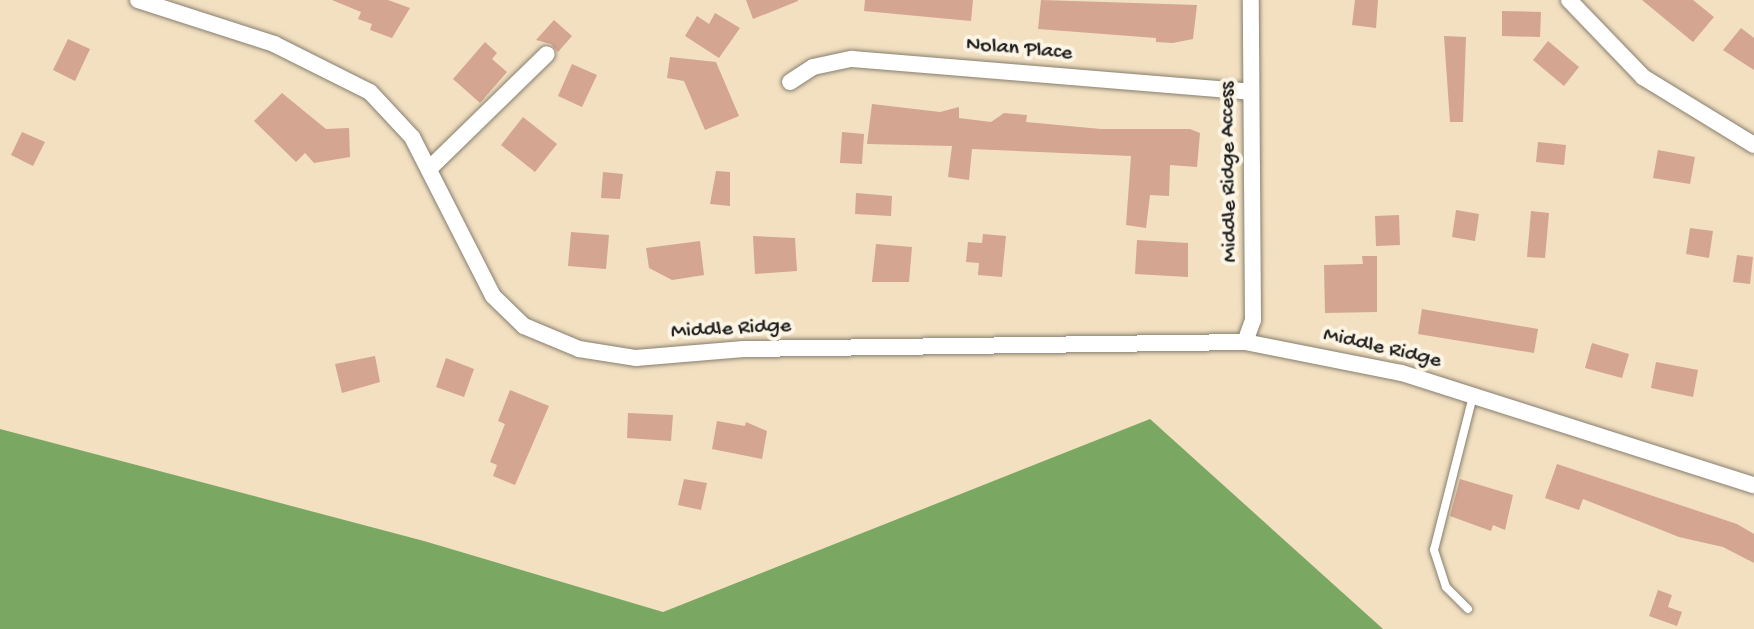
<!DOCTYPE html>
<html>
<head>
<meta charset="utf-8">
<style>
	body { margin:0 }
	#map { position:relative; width:1754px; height:629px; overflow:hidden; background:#f2e0c1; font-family:"Gochi Hand",sans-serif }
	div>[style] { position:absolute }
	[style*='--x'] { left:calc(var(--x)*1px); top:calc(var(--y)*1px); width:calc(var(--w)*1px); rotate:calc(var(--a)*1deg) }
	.forest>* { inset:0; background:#7aa862 }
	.building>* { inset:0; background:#d4a591 }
	.roads { filter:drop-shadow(0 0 2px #877e6e) drop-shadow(0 0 2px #877e6e) }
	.lane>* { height:8px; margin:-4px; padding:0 4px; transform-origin:4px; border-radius:4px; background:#fff }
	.street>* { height:16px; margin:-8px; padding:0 8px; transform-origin:8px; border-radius:8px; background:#fff }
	span { translate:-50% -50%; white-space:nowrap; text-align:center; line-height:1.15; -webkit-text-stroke:8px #fcf5e5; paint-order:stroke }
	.street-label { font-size:22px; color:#1c1c1c }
</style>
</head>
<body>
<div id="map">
	<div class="forest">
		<i style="clip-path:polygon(1150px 419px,1383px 629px,0 629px,0 429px,424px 541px,663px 612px)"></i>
	</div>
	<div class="building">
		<i style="clip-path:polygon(332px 0,388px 0,410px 8px,392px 38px,370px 30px,372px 24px,358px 19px,361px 12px)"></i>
		<i style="clip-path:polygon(746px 0,798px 0,798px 1px,753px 19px)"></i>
		<i style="clip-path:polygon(865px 0,973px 0,971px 21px,864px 11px)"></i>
		<i style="clip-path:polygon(1041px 0,1197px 5px,1193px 39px,1173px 43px,1156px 42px,1156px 38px,1038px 29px)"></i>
		<i style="clip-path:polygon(1355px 0,1378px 0,1376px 28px,1352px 25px)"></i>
		<i style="clip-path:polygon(1642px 0,1693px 0,1714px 17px,1693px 42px)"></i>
		<i style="clip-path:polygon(1502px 11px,1541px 12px,1540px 37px,1502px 36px)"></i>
		<i style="clip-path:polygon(715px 13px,740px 28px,719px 58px,685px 36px,697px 16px,709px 24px)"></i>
		<i style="clip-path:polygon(554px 20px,572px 36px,558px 52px,551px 44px,536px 40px)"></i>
		<i style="clip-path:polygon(1741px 28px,1754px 38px,1754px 70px,1723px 50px)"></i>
		<i style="clip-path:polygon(1444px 36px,1466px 37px,1463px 122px,1450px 122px)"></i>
		<i style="clip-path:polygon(68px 39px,90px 49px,75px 81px,53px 70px)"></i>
		<i style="clip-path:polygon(1548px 41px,1579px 67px,1564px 86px,1533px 60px)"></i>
		<i style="clip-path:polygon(485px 42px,497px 53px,492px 59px,507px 72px,480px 103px,453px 79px)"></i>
		<i style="clip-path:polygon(670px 57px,716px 62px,739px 116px,705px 130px,684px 81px,667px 78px)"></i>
		<i style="clip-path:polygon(572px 64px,597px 75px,582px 107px,558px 96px)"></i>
		<i style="clip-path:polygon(282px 93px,326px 129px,349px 128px,350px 157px,314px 163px,305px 153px,296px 162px,254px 121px)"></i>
		<i style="clip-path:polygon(872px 104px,940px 112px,959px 107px,959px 118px,991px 122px,1004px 113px,1027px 115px,1026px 122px,1101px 129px,1190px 129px,1200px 133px,1197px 167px,1170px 165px,1169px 196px,1150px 195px,1146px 228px,1126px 225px,1131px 156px,972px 149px,969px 180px,948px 177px,952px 146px,867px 144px)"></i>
		<i style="clip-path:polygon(523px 117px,557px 144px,535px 172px,501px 145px)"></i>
		<i style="clip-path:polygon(22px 132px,45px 142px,33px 166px,11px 155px)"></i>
		<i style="clip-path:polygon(842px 132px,864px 134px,862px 164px,840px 163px)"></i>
		<i style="clip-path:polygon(1538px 142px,1566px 145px,1564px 165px,1536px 162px)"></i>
		<i style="clip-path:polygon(1658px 150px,1695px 157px,1690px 184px,1653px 178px)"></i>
		<i style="clip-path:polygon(716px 171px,730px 172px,730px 206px,710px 204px)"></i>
		<i style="clip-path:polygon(603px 172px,623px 174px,620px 199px,601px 198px)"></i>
		<i style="clip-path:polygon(856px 193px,892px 196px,891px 216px,855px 214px)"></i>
		<i style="clip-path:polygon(1456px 210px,1479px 214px,1475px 241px,1452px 237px)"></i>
		<i style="clip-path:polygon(1531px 211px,1549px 213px,1545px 258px,1527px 257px)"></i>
		<i style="clip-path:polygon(1399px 215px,1400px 245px,1376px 246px,1375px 216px)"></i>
		<i style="clip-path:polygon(1690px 228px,1713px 231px,1709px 258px,1686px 254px)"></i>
		<i style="clip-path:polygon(571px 232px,609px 235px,606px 269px,568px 266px)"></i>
		<i style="clip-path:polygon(983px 234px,1006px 236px,1002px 277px,978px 275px,979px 263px,966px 262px,968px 242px,982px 243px)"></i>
		<i style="clip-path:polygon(753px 236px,795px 238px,797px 271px,755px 274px)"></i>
		<i style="clip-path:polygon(1137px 240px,1188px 243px,1188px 277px,1135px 274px)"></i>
		<i style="clip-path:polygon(700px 241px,704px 275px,672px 280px,649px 268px,646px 248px)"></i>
		<i style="clip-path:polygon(876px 244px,912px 247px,909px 282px,872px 282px)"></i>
		<i style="clip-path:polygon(1737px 255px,1753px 257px,1750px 284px,1733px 282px)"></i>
		<i style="clip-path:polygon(1362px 256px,1377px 256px,1377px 312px,1325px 313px,1324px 265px,1363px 264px)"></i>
		<i style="clip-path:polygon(1422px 309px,1538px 329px,1534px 353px,1418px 334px)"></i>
		<i style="clip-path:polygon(1592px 343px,1629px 354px,1622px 378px,1585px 368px)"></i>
		<i style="clip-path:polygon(375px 356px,380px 382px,342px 393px,335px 364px)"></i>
		<i style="clip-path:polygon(446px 358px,474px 369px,464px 397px,436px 387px)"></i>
		<i style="clip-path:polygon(1656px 362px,1698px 370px,1693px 397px,1651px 388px)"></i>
		<i style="clip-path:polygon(510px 390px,549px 406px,515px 485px,493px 476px,497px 465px,490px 462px,505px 424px,498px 421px)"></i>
		<i style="clip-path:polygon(628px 413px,673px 415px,671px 441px,627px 438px)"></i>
		<i style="clip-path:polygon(717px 421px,745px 426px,746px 422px,767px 431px,762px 459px,712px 449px)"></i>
		<i style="clip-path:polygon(1557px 464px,1737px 524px,1754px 534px,1754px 563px,1723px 547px,1679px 537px,1583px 499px,1579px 510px,1545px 498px)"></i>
		<i style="clip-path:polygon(684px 479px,707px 483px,701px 510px,678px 505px)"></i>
		<i style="clip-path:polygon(1460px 479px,1513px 495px,1505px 530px,1493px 525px,1491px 531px,1450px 516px)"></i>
		<i style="clip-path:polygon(1658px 590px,1672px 595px,1668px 607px,1682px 612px,1677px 626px,1649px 616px)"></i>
	</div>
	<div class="roads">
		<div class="lane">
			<i style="--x:1468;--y:609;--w:31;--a:-135"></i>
			<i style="--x:1446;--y:587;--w:39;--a:-108"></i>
			<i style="--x:1434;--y:550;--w:159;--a:-75.8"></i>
		</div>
		<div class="street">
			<i style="--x:138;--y:0;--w:143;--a:17.9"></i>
			<i style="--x:274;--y:44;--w:107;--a:26.6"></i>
			<i style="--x:370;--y:92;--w:62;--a:47"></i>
			<i style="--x:412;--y:137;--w:178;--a:63"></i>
			<i style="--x:493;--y:296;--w:43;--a:44.1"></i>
			<i style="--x:524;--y:326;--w:60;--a:22.7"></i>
			<i style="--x:579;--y:349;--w:58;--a:9"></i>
			<i style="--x:636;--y:358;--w:108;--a:-4.8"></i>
			<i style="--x:744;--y:349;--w:501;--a:-0.8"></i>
			<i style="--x:1245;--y:342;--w:160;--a:11.2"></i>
			<i style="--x:1402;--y:373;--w:369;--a:17.7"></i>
			<i style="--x:1569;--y:0;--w:107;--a:46.1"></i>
			<i style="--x:1643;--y:77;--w:130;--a:31.5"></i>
			<i style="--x:790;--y:82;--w:27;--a:-33"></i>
			<i style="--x:813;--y:67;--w:40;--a:-12"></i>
			<i style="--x:852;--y:59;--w:400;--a:4.7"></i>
			<i style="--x:430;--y:168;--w:163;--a:-44.3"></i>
			<i style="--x:1245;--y:342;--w:23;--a:-70"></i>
			<i style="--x:1253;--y:320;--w:320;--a:-90.4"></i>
		</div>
	</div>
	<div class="street-label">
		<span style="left:1019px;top:50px;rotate:5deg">Nolan Place</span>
		<span style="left:1230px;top:172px;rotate:-91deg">Middle Ridge Access</span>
		<span style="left:731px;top:330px;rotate:-3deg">Middle Ridge</span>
		<span style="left:1382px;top:349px;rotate:13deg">Middle Ridge</span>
	</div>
</div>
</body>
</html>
